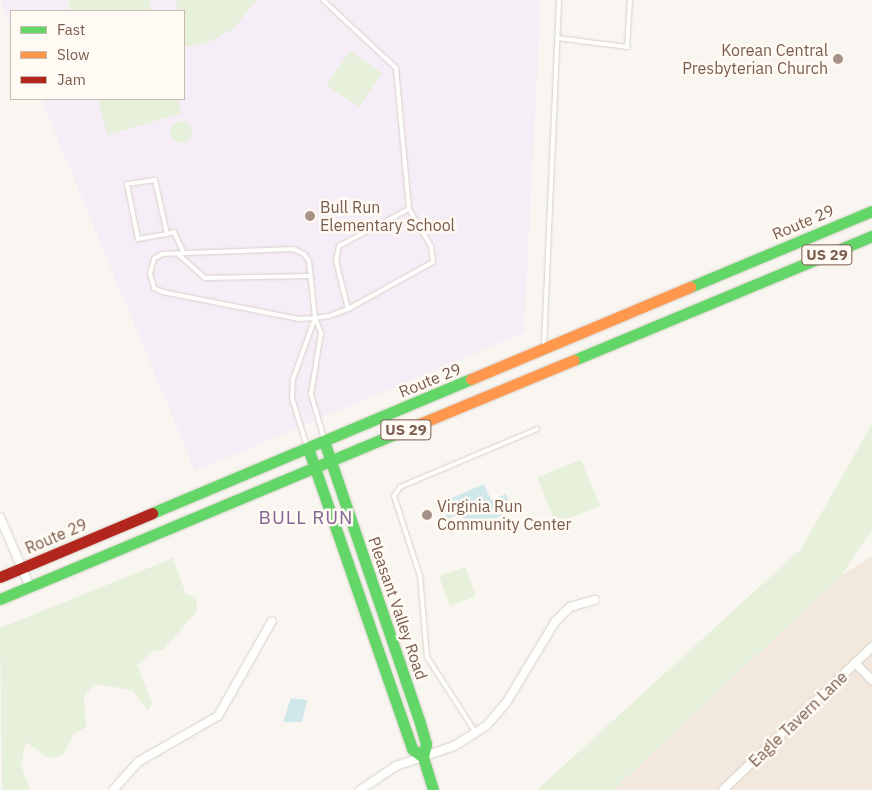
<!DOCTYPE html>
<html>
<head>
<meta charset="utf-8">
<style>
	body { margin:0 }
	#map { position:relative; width:872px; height:790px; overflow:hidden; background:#f9f5f0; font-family:"IBM Plex Sans",sans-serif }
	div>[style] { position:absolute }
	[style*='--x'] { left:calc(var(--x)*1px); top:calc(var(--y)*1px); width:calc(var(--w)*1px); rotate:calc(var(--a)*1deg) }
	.residential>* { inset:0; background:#f2e8de }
	.education>* { inset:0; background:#f6eef6 }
	.green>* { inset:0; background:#e7f0db }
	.round { border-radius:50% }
	.water>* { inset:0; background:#d0e8ea }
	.roads { filter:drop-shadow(0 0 1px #d7d1cb) drop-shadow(0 0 1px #d7d1cb) }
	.lane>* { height:4px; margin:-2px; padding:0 2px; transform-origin:2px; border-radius:2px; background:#fefefd }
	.street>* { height:8px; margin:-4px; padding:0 4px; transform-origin:4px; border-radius:4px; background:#fefefd }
	.fast>* { height:11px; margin:-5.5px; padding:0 5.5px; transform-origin:5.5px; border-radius:5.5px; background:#63d668 }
	.slow>* { height:11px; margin:-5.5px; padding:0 5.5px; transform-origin:5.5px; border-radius:5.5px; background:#ff974d }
	.jam>* { height:11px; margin:-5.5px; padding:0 5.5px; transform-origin:5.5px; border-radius:5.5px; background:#b3261e }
	.dots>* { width:14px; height:14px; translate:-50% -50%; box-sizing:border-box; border:2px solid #fffaf3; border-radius:50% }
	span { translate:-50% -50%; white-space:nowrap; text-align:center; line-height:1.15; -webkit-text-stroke:5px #fffaf3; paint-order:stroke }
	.shield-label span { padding:1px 4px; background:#fffaf3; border:1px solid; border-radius:4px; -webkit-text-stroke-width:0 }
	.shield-label { font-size:15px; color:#7a5c4d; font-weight:700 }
	.poi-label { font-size:16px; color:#7a5c4d }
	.right { translate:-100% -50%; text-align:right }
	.left { translate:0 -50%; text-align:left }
	.street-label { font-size:16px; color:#7a5c4d }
	.quarter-label { font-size:19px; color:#846695; letter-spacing:1px }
	.legend { position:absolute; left:10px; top:10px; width:175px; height:90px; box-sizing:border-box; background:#fffaf3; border:1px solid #cabbb1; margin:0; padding:6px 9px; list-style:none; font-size:15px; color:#7a5c4d }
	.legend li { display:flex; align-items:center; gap:10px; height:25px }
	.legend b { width:25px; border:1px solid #cabbb1 }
</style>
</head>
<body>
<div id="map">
	<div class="residential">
		<i style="clip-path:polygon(872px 556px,872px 790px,613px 790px,841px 576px)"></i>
	</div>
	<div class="education">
		<i style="clip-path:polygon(0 0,541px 0,524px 333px,195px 471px,41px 99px,184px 99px,184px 11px,11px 11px,11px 27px)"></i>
	</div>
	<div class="green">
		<i style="clip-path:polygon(68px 0,149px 0,152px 11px,71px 11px)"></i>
		<i style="clip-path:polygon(176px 0,257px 0,233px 29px,207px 43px,184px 47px,184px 11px,178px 11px)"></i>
		<i style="clip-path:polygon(350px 51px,382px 73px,359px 107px,326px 85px)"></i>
		<i style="clip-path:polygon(97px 99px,177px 99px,182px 113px,108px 135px)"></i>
		<i class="round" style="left:170px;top:121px;width:22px;height:22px"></i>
		<i style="clip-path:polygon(872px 424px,872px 530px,841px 576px,613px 790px,537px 790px,801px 549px)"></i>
		<i style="clip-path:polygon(581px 460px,600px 506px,556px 524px,537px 477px)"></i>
		<i style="clip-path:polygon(173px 558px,186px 594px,196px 598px,197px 611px,163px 650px,153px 651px,137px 665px,152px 703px,148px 711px,132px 690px,95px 684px,84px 697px,86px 727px,74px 734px,62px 756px,48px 758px,26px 742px,21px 765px,30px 790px,2px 790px,0 628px)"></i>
		<i style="clip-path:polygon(465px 567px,476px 596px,450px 606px,439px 576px)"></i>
	</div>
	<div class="water">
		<i style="clip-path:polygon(484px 484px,491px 500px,506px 494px,513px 511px,468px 530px,461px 513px,447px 519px,440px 503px)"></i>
		<i style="clip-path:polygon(291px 698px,307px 700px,302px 722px,283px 722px)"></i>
	</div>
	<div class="roads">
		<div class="lane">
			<i style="--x:323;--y:0;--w:100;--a:43"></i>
			<i style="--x:396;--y:68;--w:142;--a:84.7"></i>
			<i style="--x:409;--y:209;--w:43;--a:59.3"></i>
			<i style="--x:431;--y:246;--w:16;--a:83"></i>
			<i style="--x:433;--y:262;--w:97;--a:151.1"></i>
			<i style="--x:348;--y:309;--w:20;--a:160"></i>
			<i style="--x:329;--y:316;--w:14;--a:172"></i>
			<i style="--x:315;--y:318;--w:16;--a:176"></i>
			<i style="--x:299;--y:319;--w:139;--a:-168.8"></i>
			<i style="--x:163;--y:292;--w:10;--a:-156"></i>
			<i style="--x:154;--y:288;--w:16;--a:-105"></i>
			<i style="--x:150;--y:273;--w:15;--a:-74"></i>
			<i style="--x:154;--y:259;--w:9;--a:-32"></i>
			<i style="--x:162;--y:254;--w:131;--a:-2.2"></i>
			<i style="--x:293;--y:249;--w:12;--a:24"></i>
			<i style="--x:304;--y:254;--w:9;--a:54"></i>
			<i style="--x:309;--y:261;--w:57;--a:84"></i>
			<i style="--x:315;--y:318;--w:16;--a:68"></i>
			<i style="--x:321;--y:333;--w:62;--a:99.3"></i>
			<i style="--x:311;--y:394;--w:47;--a:73.9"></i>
			<i style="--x:557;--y:38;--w:71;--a:7.3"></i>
			<i style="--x:627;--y:47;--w:47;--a:-86.3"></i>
			<i style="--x:167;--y:234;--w:55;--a:-102.5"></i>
			<i style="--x:155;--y:180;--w:28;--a:172"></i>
			<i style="--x:127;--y:184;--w:56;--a:78.7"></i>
			<i style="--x:138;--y:239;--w:29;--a:-10"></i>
			<i style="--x:167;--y:234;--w:7;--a:-16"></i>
			<i style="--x:174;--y:232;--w:23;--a:65"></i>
			<i style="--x:178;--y:254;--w:36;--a:42"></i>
			<i style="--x:205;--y:278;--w:106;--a:-1.1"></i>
			<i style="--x:348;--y:309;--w:49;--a:-104"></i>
			<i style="--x:336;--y:261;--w:15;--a:-79"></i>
			<i style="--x:339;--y:246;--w:79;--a:-27.9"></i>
			<i style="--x:544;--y:345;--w:345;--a:-87.5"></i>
			<i style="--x:307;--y:447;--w:51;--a:-107"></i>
			<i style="--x:292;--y:398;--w:19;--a:-87"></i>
			<i style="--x:293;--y:379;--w:65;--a:-70.2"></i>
			<i style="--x:476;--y:733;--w:90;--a:-122.8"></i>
			<i style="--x:427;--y:657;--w:81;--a:-94.9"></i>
			<i style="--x:420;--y:576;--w:84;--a:-108"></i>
			<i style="--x:394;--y:496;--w:11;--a:-56"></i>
			<i style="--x:400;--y:487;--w:149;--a:-22.9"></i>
		</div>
		<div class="street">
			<i style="--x:0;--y:517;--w:76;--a:66.8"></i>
			<i style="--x:855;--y:663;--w:24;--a:45"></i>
			<i style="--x:113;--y:790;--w:38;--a:-48"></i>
			<i style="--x:138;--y:762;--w:92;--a:-29.9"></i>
			<i style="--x:218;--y:716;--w:109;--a:-60.4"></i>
			<i style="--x:360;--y:790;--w:43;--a:-33.7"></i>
			<i style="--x:396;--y:766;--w:61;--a:-19"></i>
			<i style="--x:454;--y:746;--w:38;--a:-32"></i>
			<i style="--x:486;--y:726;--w:30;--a:-49"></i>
			<i style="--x:506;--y:703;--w:95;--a:-58.8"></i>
			<i style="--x:555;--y:622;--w:21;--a:-45"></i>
			<i style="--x:570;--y:607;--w:26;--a:-16"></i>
			<i style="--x:723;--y:790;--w:207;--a:-43.8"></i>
		</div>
		<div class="fast">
			<i style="--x:690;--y:287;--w:197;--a:-22.7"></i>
			<i style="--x:574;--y:360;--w:323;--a:-22.6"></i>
			<i style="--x:324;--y:441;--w:298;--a:71.2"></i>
			<i style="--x:420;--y:723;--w:22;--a:74"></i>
			<i style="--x:426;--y:744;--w:13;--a:103"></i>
			<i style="--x:423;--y:757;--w:34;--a:73"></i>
			<i style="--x:308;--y:448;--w:318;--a:70.9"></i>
			<i style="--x:412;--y:749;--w:14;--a:36"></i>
			<i style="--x:152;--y:513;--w:346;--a:-22.8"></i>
			<i style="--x:0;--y:599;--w:446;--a:-22.7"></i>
		</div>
		<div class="slow">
			<i style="--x:471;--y:379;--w:238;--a:-22.8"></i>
			<i style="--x:412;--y:427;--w:175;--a:-22.5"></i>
		</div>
		<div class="jam">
			<i style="--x:0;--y:577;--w:165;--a:-22.8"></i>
		</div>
	</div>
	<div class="dots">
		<i style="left:838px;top:59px;background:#a69286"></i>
		<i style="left:310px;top:216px;background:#a69286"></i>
		<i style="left:427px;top:515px;background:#a69286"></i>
	</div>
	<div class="shield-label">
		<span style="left:827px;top:255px">US 29</span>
		<span style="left:406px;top:430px">US 29</span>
	</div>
	<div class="poi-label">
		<span class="right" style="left:828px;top:59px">Korean Central<br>Presbyterian Church</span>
		<span class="left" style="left:320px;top:216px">Bull Run<br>Elementary School</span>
		<span class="left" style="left:437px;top:515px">Virginia Run<br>Community Center</span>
	</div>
	<div class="street-label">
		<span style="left:803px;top:222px;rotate:-23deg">Route 29</span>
		<span style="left:430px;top:380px;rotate:-22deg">Route 29</span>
		<span style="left:56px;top:536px;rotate:-23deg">Route 29</span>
		<span style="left:398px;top:608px;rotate:71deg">Pleasant Valley Road</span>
		<span style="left:798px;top:719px;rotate:-44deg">Eagle Tavern Lane</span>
	</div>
	<div class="quarter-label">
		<span style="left:306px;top:518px">BULL RUN</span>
	</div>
	<ul class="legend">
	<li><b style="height:6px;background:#63d668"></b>Fast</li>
	<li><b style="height:6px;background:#ff974d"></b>Slow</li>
	<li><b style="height:6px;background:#b3261e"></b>Jam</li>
	</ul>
</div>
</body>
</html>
